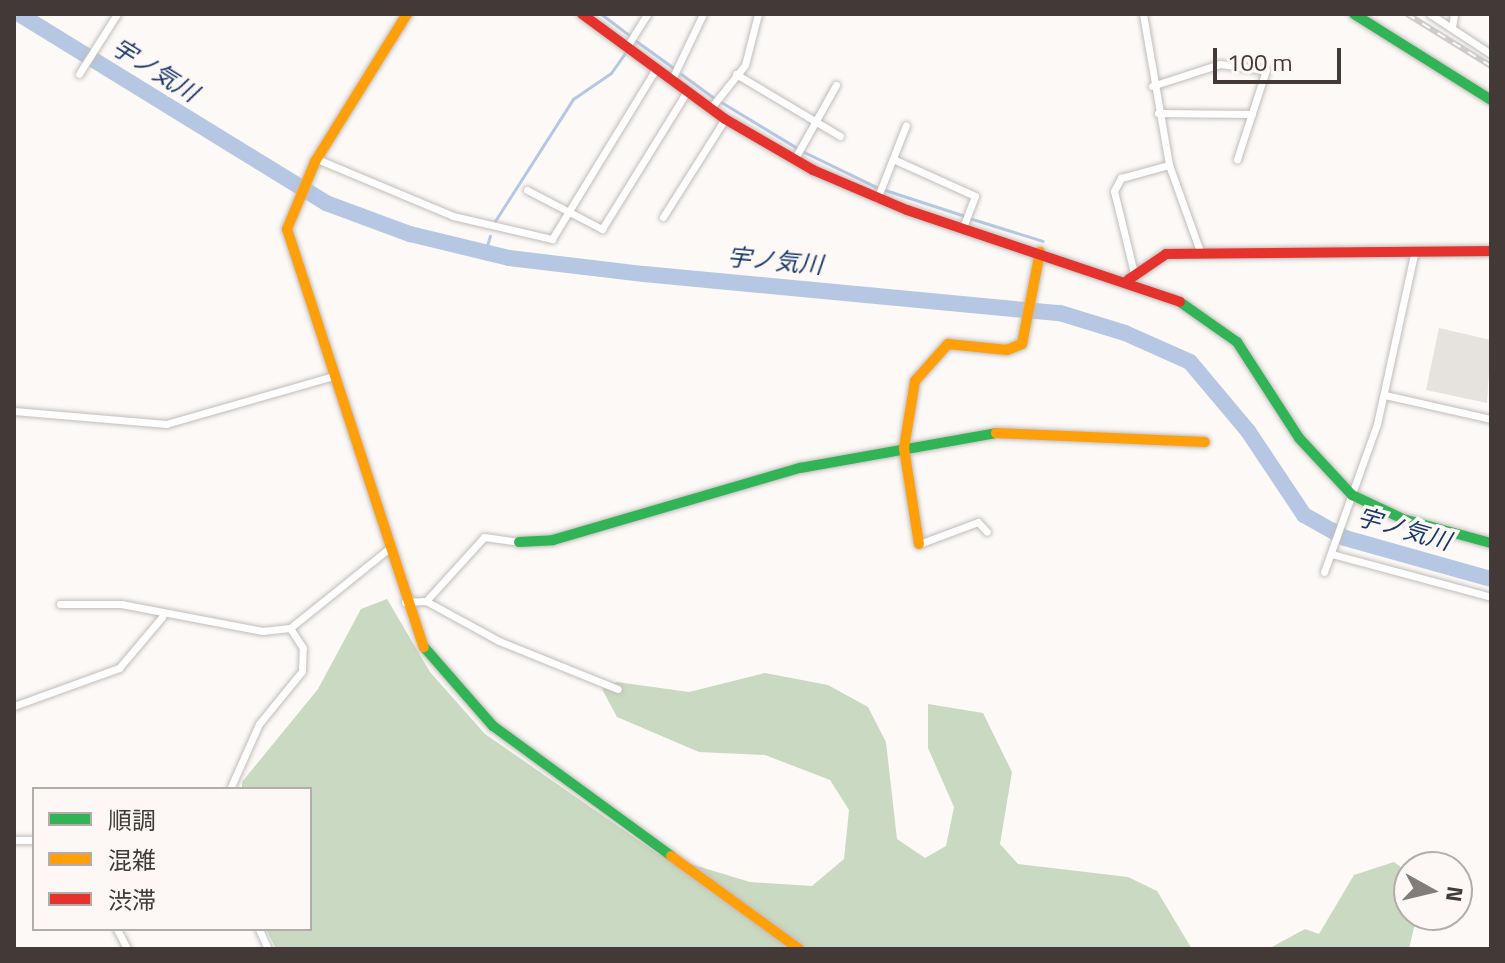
<!DOCTYPE html>
<html>
<head>
<meta charset="utf-8">
<style>
	body { margin:0 }
	#map { position:relative; width:1505px; height:963px; overflow:hidden; background:#fcf9f7; font-family:"Titillium Web","Noto Sans JP",sans-serif }
	div>[style] { position:absolute }
	[style*='--x'] { left:calc(var(--x)*1px); top:calc(var(--y)*1px); width:calc(var(--w)*1px); rotate:calc(var(--a)*1deg) }
	.forest>* { inset:0; background:#cad9c1 }
	.stream>* { height:3px; margin:-1.5px; padding:0 1.5px; transform-origin:1.5px; border-radius:1.5px; background:#b5c7e3 }
	.river>* { height:16px; margin:-8px; padding:0 8px; transform-origin:8px; border-radius:8px; background:#b5c7e3 }
	.building>* { inset:0; background:#e6e2dd }
	.roads { filter:drop-shadow(0 0 2px #c2bcb9) drop-shadow(0 0 2px #c2bcb9) }
	.street>* { height:7px; margin:-3.5px; padding:0 3.5px; transform-origin:3.5px; border-radius:3.5px; background:#fffefe }
	.fast>* { height:10px; margin:-5px; padding:0 5px; transform-origin:5px; border-radius:5px; background:#30b455 }
	.slow>* { height:10px; margin:-5px; padding:0 5px; transform-origin:5px; border-radius:5px; background:#ff9f0a }
	.jam>* { height:10px; margin:-5px; padding:0 5px; transform-origin:5px; border-radius:5px; background:#e5322d }
	.rail>* { height:6px; margin-top:-3px; transform-origin:0; background:repeating-linear-gradient(90deg,#fdf8f6 0 9px,#cdcccc 0 18px); box-sizing:border-box; border-block:2px solid #cdcccc }
	span { translate:-50% -50%; white-space:nowrap; text-align:center; line-height:1.15; -webkit-text-stroke:7px #fdf8f6; paint-order:stroke }
	.water-label { font-size:24px; color:#17386b; font-style:italic }
	.frame { position:absolute; inset:0; border:16px solid #433936; pointer-events:none }
	.legend { position:absolute; left:32px; top:787px; width:280px; height:144px; box-sizing:border-box; background:#fdf8f6; border:2px solid #b3aca9; margin:0; padding:10px 14px; list-style:none; font-size:24px; color:#433936 }
	.legend li { display:flex; align-items:center; gap:16px; height:40px }
	.legend b { width:40px; border:2px solid #b3aca9 }
	.north { position:absolute; left:1393px; top:851px; width:80px; height:80px; box-sizing:border-box; background:#fdf8f6; border:2px solid #b3aca9; border-radius:50%; rotate:98deg; font-size:22px; font-weight:700; line-height:32px; text-align:center; color:#433936 }
	.north::after { content:''; display:block; margin:auto; width:28px; height:36px; background:#847c7a; clip-path:polygon(50% 0,100% 100%,50% 72%,0 100%) }
	.scale { position:absolute; left:1213px; top:48px; width:128px; height:36px; box-sizing:border-box; border:4px solid #433936; border-top:0; padding-left:10px; font-size:24px; line-height:28px; white-space:nowrap; color:#433936; -webkit-text-stroke:6px #fdf8f6; paint-order:stroke }
</style>
</head>
<body>
<div id="map">
	<div class="forest">
		<i style="clip-path:polygon(387px 599px,430px 672px,485px 734px,658px 854px,750px 882px,812px 886px,844px 859px,849px 810px,830px 780px,765px 755px,699px 752px,617px 717px,602px 689px,617px 682px,689px 692px,765px 673px,828px 685px,868px 707px,886px 742px,897px 839px,925px 858px,946px 846px,954px 807px,928px 748px,928px 704px,983px 713px,1012px 772px,1000px 844px,1018px 864px,1128px 877px,1157px 891px,1192px 949px,276px 949px,266px 929px,310px 929px,310px 789px,242px 789px,242px 782px,318px 689px,361px 609px)"></i>
		<i style="clip-path:polygon(1394px 862px,1409px 873px,1409px 915px,1417px 915px,1409px 949px,1268px 949px,1305px 929px,1319px 934px,1354px 875px)"></i>
	</div>
	<div class="stream">
		<i style="--x:601;--y:14;--w:36;--a:37"></i>
		<i style="--x:636;--y:41;--w:48;--a:35.7"></i>
		<i style="--x:681;--y:74;--w:39;--a:36"></i>
		<i style="--x:721;--y:102;--w:89;--a:31.2"></i>
		<i style="--x:804;--y:152;--w:80;--a:25.9"></i>
		<i style="--x:885;--y:190;--w:84;--a:18"></i>
		<i style="--x:969;--y:218;--w:77;--a:17.3"></i>
		<i style="--x:495;--y:221;--w:145;--a:-57.4"></i>
		<i style="--x:573;--y:99;--w:46;--a:-34.4"></i>
		<i style="--x:611;--y:73;--w:24;--a:-55"></i>
		<i style="--x:485;--y:252;--w:17;--a:-73"></i>
	</div>
	<div class="river">
		<i style="--x:19;--y:14;--w:361;--a:31.6"></i>
		<i style="--x:326;--y:203;--w:90;--a:20.3"></i>
		<i style="--x:410;--y:234;--w:102;--a:13.6"></i>
		<i style="--x:509;--y:258;--w:136;--a:6.8"></i>
		<i style="--x:644;--y:274;--w:418;--a:5.4"></i>
		<i style="--x:1060;--y:313;--w:68;--a:17.1"></i>
		<i style="--x:1125;--y:333;--w:71;--a:24"></i>
		<i style="--x:1190;--y:362;--w:90;--a:50"></i>
		<i style="--x:1248;--y:431;--w:101;--a:56.3"></i>
		<i style="--x:1304;--y:515;--w:47;--a:29.3"></i>
		<i style="--x:1345;--y:538;--w:152;--a:15.7"></i>
	</div>
	<div class="building">
		<i style="clip-path:polygon(1439px 328px,1491px 340px,1487px 403px,1426px 390px)"></i>
	</div>
	<div class="roads">
		<div class="street">
			<i style="--x:1143;--y:14;--w:153;--a:80.2"></i>
			<i style="--x:1169;--y:165;--w:91;--a:70.2"></i>
			<i style="--x:1430;--y:14;--w:73;--a:33.3"></i>
			<i style="--x:1452;--y:27;--w:13;--a:-81"></i>
			<i style="--x:626;--y:48;--w:40;--a:-58"></i>
			<i style="--x:79;--y:74;--w:71;--a:-57.7"></i>
			<i style="--x:736;--y:74;--w:121;--a:30.8"></i>
			<i style="--x:671;--y:81;--w:74;--a:-64.5"></i>
			<i style="--x:1152;--y:86;--w:71;--a:-17.9"></i>
			<i style="--x:1220;--y:64;--w:46;--a:7.4"></i>
			<i style="--x:1266;--y:70;--w:94;--a:108"></i>
			<i style="--x:710;--y:109;--w:56;--a:-51.5"></i>
			<i style="--x:745;--y:65;--w:53;--a:-75.7"></i>
			<i style="--x:1158;--y:113;--w:94;--a:0.6"></i>
			<i style="--x:317;--y:159;--w:147;--a:22.7"></i>
			<i style="--x:453;--y:216;--w:102;--a:13.1"></i>
			<i style="--x:552;--y:239;--w:198;--a:-58.6"></i>
			<i style="--x:893;--y:159;--w:90;--a:24.3"></i>
			<i style="--x:975;--y:196;--w:34;--a:111"></i>
			<i style="--x:794;--y:160;--w:86;--a:-60.8"></i>
			<i style="--x:527;--y:190;--w:85;--a:27.5"></i>
			<i style="--x:602;--y:229;--w:160;--a:-58.3"></i>
			<i style="--x:877;--y:199;--w:79;--a:-68.6"></i>
			<i style="--x:663;--y:217;--w:116;--a:-57.7"></i>
			<i style="--x:1134;--y:273;--w:84;--a:-103.7"></i>
			<i style="--x:1114;--y:191;--w:15;--a:-62"></i>
			<i style="--x:1121;--y:178;--w:50;--a:-15.2"></i>
			<i style="--x:1385;--y:395;--w:109;--a:12.8"></i>
			<i style="--x:14;--y:411;--w:153;--a:4.9"></i>
			<i style="--x:166;--y:424;--w:171;--a:-16"></i>
			<i style="--x:919;--y:544;--w:63;--a:-20.4"></i>
			<i style="--x:978;--y:522;--w:13;--a:48"></i>
			<i style="--x:1332;--y:554;--w:165;--a:15.1"></i>
			<i style="--x:1324;--y:572;--w:157;--a:-70.3"></i>
			<i style="--x:1377;--y:424;--w:173;--a:-77.7"></i>
			<i style="--x:426;--y:601;--w:83;--a:28.7"></i>
			<i style="--x:499;--y:641;--w:128;--a:22"></i>
			<i style="--x:405;--y:602;--w:21;--a:-3"></i>
			<i style="--x:426;--y:601;--w:86;--a:-47.8"></i>
			<i style="--x:484;--y:537;--w:35;--a:8"></i>
			<i style="--x:60;--y:604;--w:61;--a:0"></i>
			<i style="--x:121;--y:604;--w:144;--a:10.8"></i>
			<i style="--x:262;--y:631;--w:28;--a:-6"></i>
			<i style="--x:290;--y:628;--w:124;--a:-38.8"></i>
			<i style="--x:14;--y:706;--w:112;--a:-19.9"></i>
			<i style="--x:119;--y:668;--w:67;--a:-49.9"></i>
			<i style="--x:230;--y:789;--w:71;--a:-66"></i>
			<i style="--x:259;--y:724;--w:68;--a:-50.9"></i>
			<i style="--x:302;--y:671;--w:23;--a:-88"></i>
			<i style="--x:303;--y:648;--w:24;--a:-123"></i>
			<i style="--x:14;--y:840;--w:20;--a:0"></i>
			<i style="--x:117;--y:929;--w:22;--a:63"></i>
			<i style="--x:259;--y:929;--w:22;--a:66"></i>
		</div>
		<div class="fast">
			<i style="--x:1354;--y:14;--w:162;--a:32.1"></i>
			<i style="--x:1180;--y:302;--w:70;--a:35.1"></i>
			<i style="--x:1237;--y:342;--w:114;--a:57.1"></i>
			<i style="--x:1299;--y:438;--w:78;--a:47.1"></i>
			<i style="--x:1352;--y:495;--w:56;--a:25.2"></i>
			<i style="--x:1403;--y:519;--w:91;--a:15.3"></i>
			<i style="--x:519;--y:542;--w:34;--a:-3"></i>
			<i style="--x:553;--y:540;--w:257;--a:-16.3"></i>
			<i style="--x:800;--y:468;--w:199;--a:-10.1"></i>
			<i style="--x:424;--y:647;--w:105;--a:48.9"></i>
			<i style="--x:493;--y:726;--w:220;--a:36.1"></i>
		</div>
		<div class="slow">
			<i style="--x:407;--y:14;--w:174;--a:121.9"></i>
			<i style="--x:315;--y:162;--w:73;--a:112.7"></i>
			<i style="--x:287;--y:229;--w:440;--a:71.9"></i>
			<i style="--x:996;--y:433;--w:209;--a:2.5"></i>
			<i style="--x:919;--y:544;--w:97;--a:-98.9"></i>
			<i style="--x:904;--y:448;--w:68;--a:-80.7"></i>
			<i style="--x:915;--y:381;--w:50;--a:-48.3"></i>
			<i style="--x:948;--y:344;--w:59;--a:5.8"></i>
			<i style="--x:1007;--y:350;--w:16;--a:-22"></i>
			<i style="--x:1022;--y:344;--w:94;--a:-78.9"></i>
			<i style="--x:671;--y:856;--w:158;--a:36"></i>
		</div>
		<div class="jam">
			<i style="--x:582;--y:14;--w:177;--a:36.3"></i>
			<i style="--x:725;--y:119;--w:102;--a:30.1"></i>
			<i style="--x:813;--y:170;--w:102;--a:23.1"></i>
			<i style="--x:907;--y:210;--w:288;--a:18.6"></i>
			<i style="--x:1128;--y:280;--w:46;--a:-34.4"></i>
			<i style="--x:1166;--y:254;--w:325;--a:-0.5"></i>
		</div>
	</div>
	<div class="rail">
		<i style="--x:1407;--y:14;--w:99;--a:31.8"></i>
	</div>
	<div class="water-label">
		<span style="left:155px;top:70px;rotate:32deg">宇ノ気川</span>
		<span style="left:775px;top:261px;rotate:5deg">宇ノ気川</span>
		<span style="left:1404px;top:529px;rotate:16deg">宇ノ気川</span>
	</div>
	<div class="frame"></div>
	<ul class="legend">
	<li><b style="height:10px;background:#30b455"></b>順調</li>
	<li><b style="height:10px;background:#ff9f0a"></b>混雑</li>
	<li><b style="height:10px;background:#e5322d"></b>渋滞</li>
	</ul>
	<div class="north">N</div>
	<div class="scale">100 m</div>
</div>
</body>
</html>
